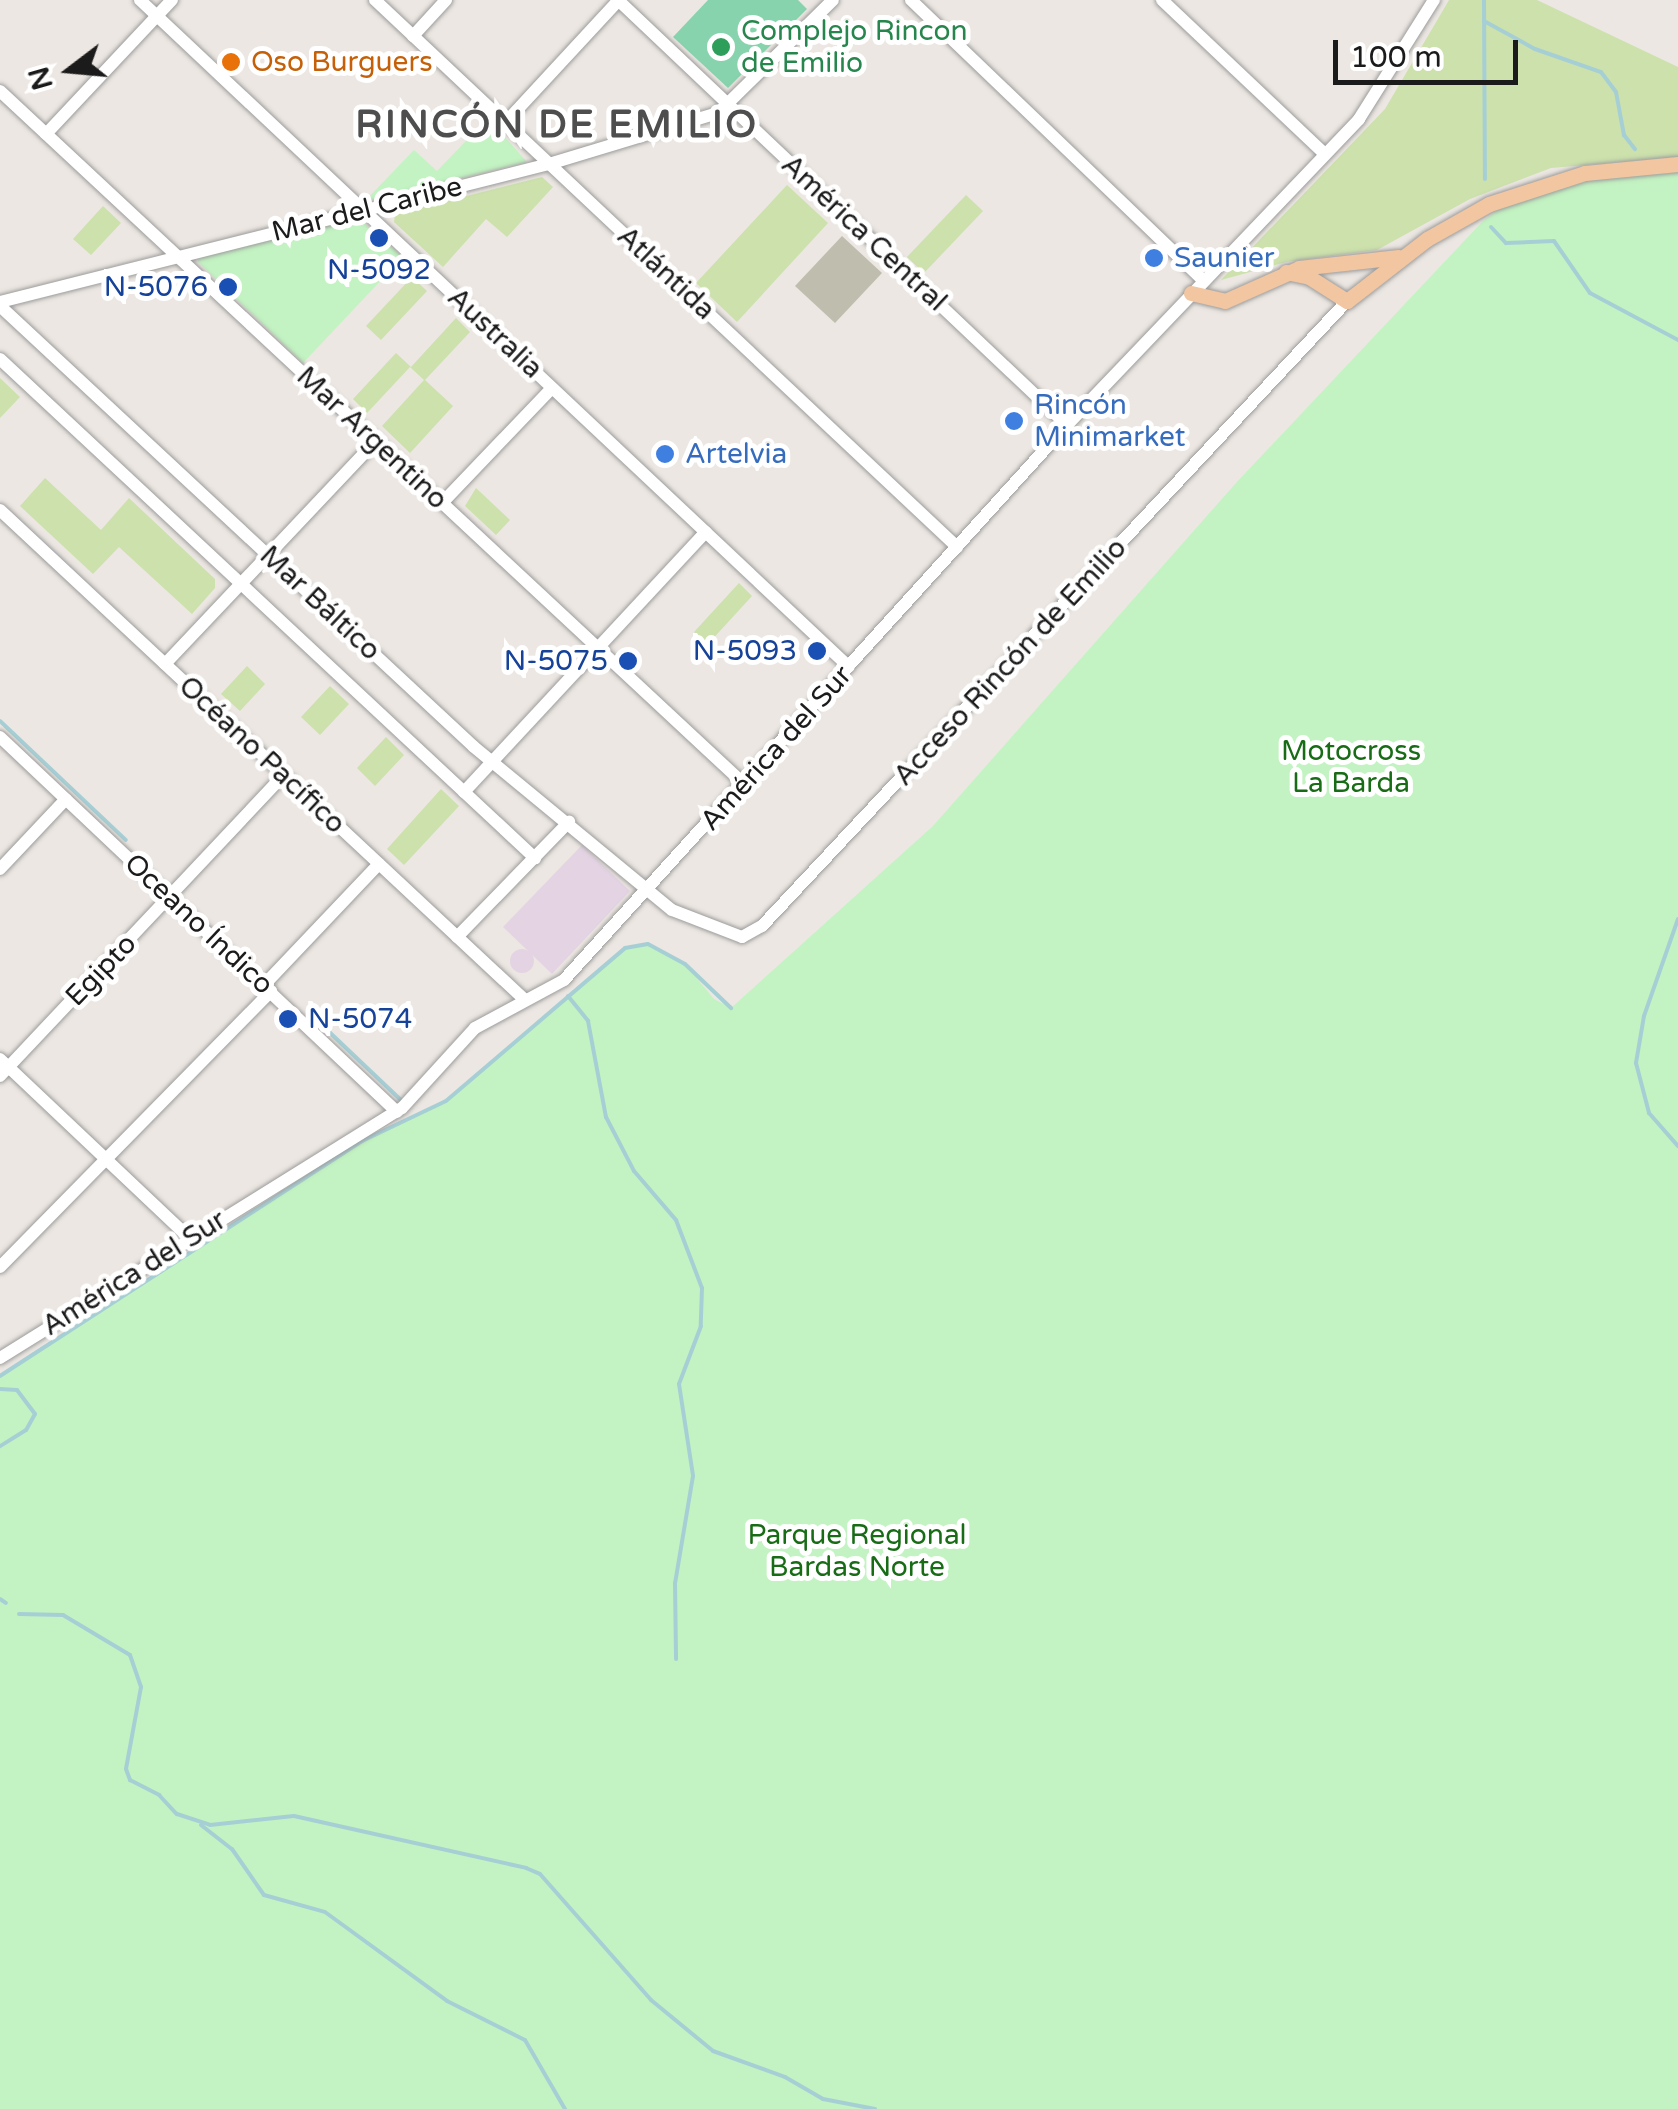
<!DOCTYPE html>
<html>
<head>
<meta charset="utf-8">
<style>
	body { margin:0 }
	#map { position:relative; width:1678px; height:2109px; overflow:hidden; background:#ece7e2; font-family:"Varela Round",sans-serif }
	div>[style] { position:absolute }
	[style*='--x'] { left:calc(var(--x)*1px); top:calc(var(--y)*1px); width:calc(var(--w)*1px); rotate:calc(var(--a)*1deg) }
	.industrial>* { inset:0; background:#e4d4e3 }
	.round { border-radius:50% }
	.construction>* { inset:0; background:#bfbdae }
	.grass>* { inset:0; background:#cce1ac }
	.park>* { inset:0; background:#c3f3c2 }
	.pitch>* { inset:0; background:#87d3ae }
	.stream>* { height:4px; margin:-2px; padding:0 2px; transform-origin:2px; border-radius:2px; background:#a6cfd5 }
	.roads { filter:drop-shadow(0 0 2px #9c9c9c) drop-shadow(0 0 2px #9c9c9c) }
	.minor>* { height:12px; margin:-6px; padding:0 6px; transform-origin:6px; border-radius:6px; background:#fff }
	.major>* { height:15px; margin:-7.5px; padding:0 7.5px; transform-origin:7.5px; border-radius:7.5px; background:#f1c6a1 }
	.dots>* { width:28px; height:28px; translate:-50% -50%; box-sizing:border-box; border:5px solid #fff; border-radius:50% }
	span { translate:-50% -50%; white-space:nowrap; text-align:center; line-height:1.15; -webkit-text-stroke:10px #fff; paint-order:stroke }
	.leisure-label { font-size:28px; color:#27864d }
	.left { translate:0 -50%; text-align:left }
	.food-label { font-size:28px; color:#c56008 }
	.street-label { font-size:28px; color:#1b1b1b }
	.shop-label { font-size:28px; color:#366cbe }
	.transit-label { font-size:28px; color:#164399 }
	.right { translate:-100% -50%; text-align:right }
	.park-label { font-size:28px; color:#186c16 }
	.district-label { font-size:38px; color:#4e4e4e; font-weight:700; letter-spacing:2.5px }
	.north { position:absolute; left:20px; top:20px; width:100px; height:100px; -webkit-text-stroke:8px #fff; paint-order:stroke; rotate:254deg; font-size:28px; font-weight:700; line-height:40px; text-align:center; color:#1b1b1b }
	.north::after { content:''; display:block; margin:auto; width:35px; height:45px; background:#1b1b1b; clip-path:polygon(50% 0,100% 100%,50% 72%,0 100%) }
	.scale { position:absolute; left:1333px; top:40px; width:185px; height:45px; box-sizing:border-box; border:5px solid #1b1b1b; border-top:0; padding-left:12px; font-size:30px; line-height:35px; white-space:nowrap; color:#1b1b1b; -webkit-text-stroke:8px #fff; paint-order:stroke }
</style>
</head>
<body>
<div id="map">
	<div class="industrial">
		<i style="clip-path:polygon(582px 845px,630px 891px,552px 974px,503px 927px)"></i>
		<i class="round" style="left:510px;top:949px;width:24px;height:24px"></i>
	</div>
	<div class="construction">
		<i style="clip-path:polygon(842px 236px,882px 273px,835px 323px,795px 286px)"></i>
	</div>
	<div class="grass">
		<i style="clip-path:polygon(1449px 0,1537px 0,1678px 67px,1678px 157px,1551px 168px,1470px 199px,1377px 250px,1286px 262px,1221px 280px,1385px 109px)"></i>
		<i style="clip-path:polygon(542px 177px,553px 187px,507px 237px,486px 219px,443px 267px,394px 222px,395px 214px)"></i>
		<i style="clip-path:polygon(787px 185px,828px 223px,737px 322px,696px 283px)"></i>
		<i style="clip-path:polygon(966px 195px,983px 211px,924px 273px,907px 257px)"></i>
		<i style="clip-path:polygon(103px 206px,121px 223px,91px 255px,73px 239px)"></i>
		<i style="clip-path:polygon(412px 277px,427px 291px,381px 340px,366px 326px)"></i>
		<i style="clip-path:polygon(456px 318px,470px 332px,425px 380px,453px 406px,410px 453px,382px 426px,424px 380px,410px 367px,367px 413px,353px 399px,396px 353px,411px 367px)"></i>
		<i style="clip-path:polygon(0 378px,20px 397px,0 418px)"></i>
		<i style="clip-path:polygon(45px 478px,101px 530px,129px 498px,215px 579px,215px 588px,192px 614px,119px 547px,93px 574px,20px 506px)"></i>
		<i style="clip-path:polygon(476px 488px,510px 520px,496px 535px,465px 506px)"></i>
		<i style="clip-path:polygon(739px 583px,752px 596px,708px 644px,694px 632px)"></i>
		<i style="clip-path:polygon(247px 666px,265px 684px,240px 711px,221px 694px)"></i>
		<i style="clip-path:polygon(330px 686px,349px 704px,320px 735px,301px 717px)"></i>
		<i style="clip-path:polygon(386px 737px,404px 755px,375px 786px,357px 768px)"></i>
		<i style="clip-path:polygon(441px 789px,459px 806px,404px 865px,387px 849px)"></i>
	</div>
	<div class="park">
		<i style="clip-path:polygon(488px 118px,527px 162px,364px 202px,414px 150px,437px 171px)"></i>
		<i style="clip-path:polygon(1678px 171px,1678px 2109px,0 2109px,0 1376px,362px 1141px,446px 1101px,625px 948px,648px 944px,685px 964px,714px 999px,731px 1008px,933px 826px,1236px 483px,1483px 221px,1502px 207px,1579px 182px)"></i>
		<i style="clip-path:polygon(358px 218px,403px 257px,303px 363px,198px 262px,199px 256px)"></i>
	</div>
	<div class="pitch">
		<i style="clip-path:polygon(708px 0,798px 0,807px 9px,728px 88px,673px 37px)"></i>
	</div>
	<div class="stream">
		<i style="--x:1484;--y:0;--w:179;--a:89.7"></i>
		<i style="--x:1484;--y:21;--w:58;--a:28.8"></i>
		<i style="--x:1535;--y:49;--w:70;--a:19.2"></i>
		<i style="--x:1601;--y:72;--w:25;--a:53"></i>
		<i style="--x:1616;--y:92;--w:44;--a:79.5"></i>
		<i style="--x:1624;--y:135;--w:18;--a:52"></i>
		<i style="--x:1491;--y:227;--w:22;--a:47"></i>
		<i style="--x:1506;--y:243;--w:48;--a:-2.4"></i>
		<i style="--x:1554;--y:241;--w:63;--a:55.3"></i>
		<i style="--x:1590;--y:293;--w:100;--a:28.1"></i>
		<i style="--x:0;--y:721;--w:173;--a:43.4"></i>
		<i style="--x:1678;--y:919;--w:103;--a:109.3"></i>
		<i style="--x:1644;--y:1016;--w:48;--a:99.7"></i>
		<i style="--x:1636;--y:1063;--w:52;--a:75.4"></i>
		<i style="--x:1649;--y:1113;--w:44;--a:48.7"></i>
		<i style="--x:568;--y:996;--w:32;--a:51"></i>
		<i style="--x:588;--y:1021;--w:98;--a:79.4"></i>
		<i style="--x:606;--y:1117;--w:61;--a:62.6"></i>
		<i style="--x:634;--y:1171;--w:65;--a:49.4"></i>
		<i style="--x:676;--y:1220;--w:73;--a:69.1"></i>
		<i style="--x:702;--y:1288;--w:38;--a:92"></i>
		<i style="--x:701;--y:1326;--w:62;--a:110.8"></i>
		<i style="--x:679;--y:1384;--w:93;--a:81.3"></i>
		<i style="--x:693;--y:1476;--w:109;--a:99.5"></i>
		<i style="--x:675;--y:1583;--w:76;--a:89.2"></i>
		<i style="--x:325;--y:1028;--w:105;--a:43.5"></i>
		<i style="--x:0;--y:1376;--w:432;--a:-33"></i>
		<i style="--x:362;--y:1141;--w:93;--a:-25.5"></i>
		<i style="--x:446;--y:1101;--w:235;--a:-40.5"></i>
		<i style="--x:625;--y:948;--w:23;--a:-10"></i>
		<i style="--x:648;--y:944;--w:42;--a:28.4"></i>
		<i style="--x:685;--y:964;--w:64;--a:43.7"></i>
		<i style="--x:0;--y:1389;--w:17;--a:3"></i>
		<i style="--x:17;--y:1390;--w:30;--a:53"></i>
		<i style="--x:35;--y:1414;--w:18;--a:119"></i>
		<i style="--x:26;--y:1430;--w:31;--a:148"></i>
		<i style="--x:0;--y:1599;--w:7;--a:34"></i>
		<i style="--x:19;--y:1614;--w:44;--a:1.3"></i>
		<i style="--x:63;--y:1615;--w:78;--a:30.8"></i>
		<i style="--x:130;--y:1655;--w:34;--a:71"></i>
		<i style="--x:141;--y:1687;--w:83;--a:100.4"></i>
		<i style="--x:126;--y:1769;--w:12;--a:70"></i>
		<i style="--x:130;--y:1780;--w:33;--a:27"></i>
		<i style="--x:159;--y:1795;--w:26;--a:47"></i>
		<i style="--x:177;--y:1814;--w:35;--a:18"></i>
		<i style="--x:210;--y:1825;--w:84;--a:-6.1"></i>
		<i style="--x:294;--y:1816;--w:238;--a:12.6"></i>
		<i style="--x:526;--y:1868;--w:15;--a:23"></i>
		<i style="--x:540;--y:1874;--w:168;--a:48.6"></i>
		<i style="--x:651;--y:2000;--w:80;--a:39.4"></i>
		<i style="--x:713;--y:2051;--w:77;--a:19.9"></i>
		<i style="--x:785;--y:2077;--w:44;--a:30.1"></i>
		<i style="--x:823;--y:2099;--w:53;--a:10.9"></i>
		<i style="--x:201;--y:1825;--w:39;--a:38"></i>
		<i style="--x:232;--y:1849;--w:56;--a:55.2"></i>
		<i style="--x:264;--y:1895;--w:63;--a:15.6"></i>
		<i style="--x:325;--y:1912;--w:151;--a:36.1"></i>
		<i style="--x:447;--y:2001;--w:87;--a:26.6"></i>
		<i style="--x:525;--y:2040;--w:80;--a:59.9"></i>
	</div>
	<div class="roads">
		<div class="minor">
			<i style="--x:140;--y:0;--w:973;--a:43.25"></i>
			<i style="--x:375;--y:0;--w:799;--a:43.22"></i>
			<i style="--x:618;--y:0;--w:618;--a:43.43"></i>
			<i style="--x:911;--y:0;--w:405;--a:43.8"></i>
			<i style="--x:1162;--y:0;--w:224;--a:43.4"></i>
			<i style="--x:413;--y:36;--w:49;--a:-47.5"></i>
			<i style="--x:0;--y:91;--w:1017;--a:42.97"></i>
			<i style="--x:505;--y:123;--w:166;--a:-47.2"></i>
			<i style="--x:46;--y:134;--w:184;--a:-46.8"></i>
			<i style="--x:0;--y:302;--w:566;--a:-14.11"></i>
			<i style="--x:549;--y:164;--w:177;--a:-16.8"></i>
			<i style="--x:718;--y:113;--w:161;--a:-44.5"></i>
			<i style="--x:0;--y:306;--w:647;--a:42.93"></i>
			<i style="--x:474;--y:747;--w:256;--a:39.5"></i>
			<i style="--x:672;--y:910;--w:75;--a:21.1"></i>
			<i style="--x:742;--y:937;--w:23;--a:-29"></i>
			<i style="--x:762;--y:926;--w:856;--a:-46.89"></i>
			<i style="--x:0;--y:359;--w:732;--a:43.01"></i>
			<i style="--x:442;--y:503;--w:159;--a:-46.3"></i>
			<i style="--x:0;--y:510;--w:718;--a:43.03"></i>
			<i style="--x:165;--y:664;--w:307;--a:-46.6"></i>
			<i style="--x:0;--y:737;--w:546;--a:43.37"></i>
			<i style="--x:464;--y:792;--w:355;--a:-47.1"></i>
			<i style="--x:0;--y:869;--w:96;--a:-46.7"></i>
			<i style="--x:457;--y:937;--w:161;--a:-45.8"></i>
			<i style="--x:264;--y:985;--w:167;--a:-46.5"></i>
			<i style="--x:0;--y:1059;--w:259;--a:43.4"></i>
			<i style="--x:0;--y:1076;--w:414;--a:-46.7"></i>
			<i style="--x:0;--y:1267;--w:387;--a:-45.5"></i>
			<i style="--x:0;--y:1358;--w:473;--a:-31.9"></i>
			<i style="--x:402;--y:1108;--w:108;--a:-47.6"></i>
			<i style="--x:475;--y:1028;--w:101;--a:-28.3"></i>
			<i style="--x:564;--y:980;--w:749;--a:-47.81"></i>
			<i style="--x:1067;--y:425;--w:423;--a:-46.3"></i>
			<i style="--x:1359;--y:119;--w:141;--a:-57.8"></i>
		</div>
		<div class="major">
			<i style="--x:1286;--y:272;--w:24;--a:12"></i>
			<i style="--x:1309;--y:277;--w:45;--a:32.3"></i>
			<i style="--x:1347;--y:301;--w:101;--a:-37.8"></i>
			<i style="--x:1427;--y:239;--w:71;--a:-29.4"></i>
			<i style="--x:1489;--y:204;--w:101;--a:-17.9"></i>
			<i style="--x:1585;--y:173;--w:93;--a:-5.5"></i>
			<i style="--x:1191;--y:293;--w:35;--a:13"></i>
			<i style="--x:1225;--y:301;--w:81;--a:-24"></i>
			<i style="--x:1299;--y:268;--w:100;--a:-6.3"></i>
		</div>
	</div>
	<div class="dots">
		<i style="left:721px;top:47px;background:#2e9e5b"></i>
		<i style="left:231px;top:62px;background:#e8710a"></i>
		<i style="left:379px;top:238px;background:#1a4fb4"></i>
		<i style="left:1154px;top:258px;background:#3f7fe0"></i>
		<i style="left:228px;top:287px;background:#1a4fb4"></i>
		<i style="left:1014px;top:421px;background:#3f7fe0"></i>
		<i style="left:665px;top:454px;background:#3f7fe0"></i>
		<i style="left:817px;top:651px;background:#1a4fb4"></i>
		<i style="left:628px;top:661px;background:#1a4fb4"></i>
		<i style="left:288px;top:1019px;background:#1a4fb4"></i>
	</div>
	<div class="leisure-label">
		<span class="left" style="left:741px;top:47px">Complejo Rincon<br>de Emilio</span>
	</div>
	<div class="food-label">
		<span class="left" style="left:251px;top:62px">Oso Burguers</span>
	</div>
	<div class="street-label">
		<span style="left:367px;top:209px;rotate:-14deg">Mar del Caribe</span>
		<span style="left:864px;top:233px;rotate:43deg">América Central</span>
		<span style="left:666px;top:273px;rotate:43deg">Atlántida</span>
		<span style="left:495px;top:333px;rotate:43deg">Australia</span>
		<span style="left:372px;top:438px;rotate:43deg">Mar Argentino</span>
		<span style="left:320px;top:603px;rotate:43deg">Mar Báltico</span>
		<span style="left:1010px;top:662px;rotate:-47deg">Acceso Rincón de Emilio</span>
		<span style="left:776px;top:748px;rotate:-48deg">América del Sur</span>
		<span style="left:262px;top:755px;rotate:43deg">Océano Pacífico</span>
		<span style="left:199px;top:924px;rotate:43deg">Oceano Índico</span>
		<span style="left:101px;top:970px;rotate:-46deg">Egipto</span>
		<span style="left:134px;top:1273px;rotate:-32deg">América del Sur</span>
	</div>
	<div class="shop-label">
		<span class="left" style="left:1174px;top:258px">Saunier</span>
		<span class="left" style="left:1034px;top:421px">Rincón<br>Minimarket</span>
		<span class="left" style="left:685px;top:454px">Artelvia</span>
	</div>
	<div class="transit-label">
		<span style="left:379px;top:270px">N-5092</span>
		<span class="right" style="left:208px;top:287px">N-5076</span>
		<span class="right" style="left:797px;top:651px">N-5093</span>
		<span class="right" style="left:608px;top:661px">N-5075</span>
		<span class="left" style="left:308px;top:1019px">N-5074</span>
	</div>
	<div class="park-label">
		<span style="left:1351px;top:767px">Motocross<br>La Barda</span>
		<span style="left:857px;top:1551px">Parque Regional<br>Bardas Norte</span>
	</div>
	<div class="district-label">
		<span style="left:557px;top:126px">RINCÓN DE EMILIO</span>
	</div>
	<div class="north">N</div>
	<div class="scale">100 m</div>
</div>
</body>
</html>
